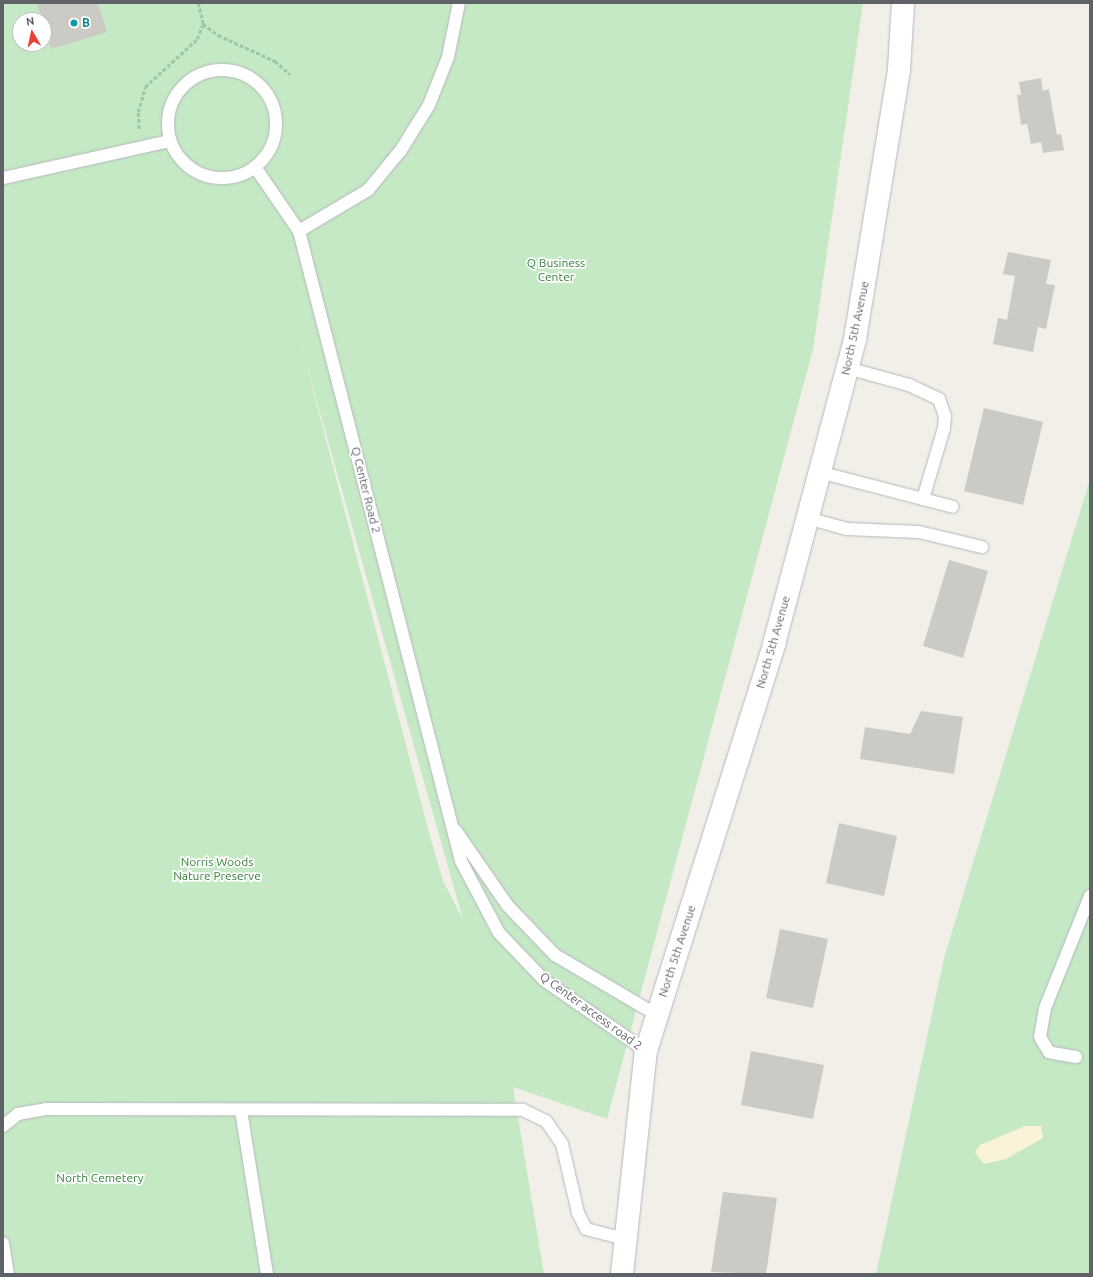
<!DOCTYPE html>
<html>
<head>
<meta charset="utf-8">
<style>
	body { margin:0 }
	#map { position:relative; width:1093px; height:1277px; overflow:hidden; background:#f1efe8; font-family:Ubuntu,sans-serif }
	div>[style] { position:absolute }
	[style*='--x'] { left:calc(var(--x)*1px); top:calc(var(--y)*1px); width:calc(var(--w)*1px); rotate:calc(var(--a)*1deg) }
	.green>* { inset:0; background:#c5e8c5 }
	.sand>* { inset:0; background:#fbf3d9 }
	.building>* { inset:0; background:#cccac5 }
	.path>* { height:2.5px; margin-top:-1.25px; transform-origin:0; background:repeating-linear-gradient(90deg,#9cc7a9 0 4px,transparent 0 6px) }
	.roads { filter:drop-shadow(0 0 1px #b5b8bc) drop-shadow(0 0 1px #b5b8bc) }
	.service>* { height:12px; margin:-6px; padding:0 6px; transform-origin:6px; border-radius:6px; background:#fff }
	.service>.ring { margin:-6px; padding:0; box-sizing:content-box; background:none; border:12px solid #fff; border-radius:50% }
	.secondary>* { height:22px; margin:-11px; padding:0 11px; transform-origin:11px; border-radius:11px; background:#fff }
	.dots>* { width:11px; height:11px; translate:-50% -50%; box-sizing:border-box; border:2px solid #fff; border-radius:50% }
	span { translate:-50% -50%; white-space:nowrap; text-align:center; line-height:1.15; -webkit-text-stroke:3.5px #fff; paint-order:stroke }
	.culture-label { font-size:12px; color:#0d838f; font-weight:700 }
	.left { translate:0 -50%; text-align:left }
	.park-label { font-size:12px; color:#348238 }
	.street-label { font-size:12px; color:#5f6368 }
	.frame { position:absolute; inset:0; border:4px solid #5f6368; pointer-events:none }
	.north { position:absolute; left:12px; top:12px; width:40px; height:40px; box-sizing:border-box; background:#fff; border:1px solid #bfc1c3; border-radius:50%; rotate:351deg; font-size:11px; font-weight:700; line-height:16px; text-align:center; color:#5f6368 }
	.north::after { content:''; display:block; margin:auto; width:14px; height:18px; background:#ea4335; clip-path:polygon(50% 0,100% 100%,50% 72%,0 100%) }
</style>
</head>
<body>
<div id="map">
	<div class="green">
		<i style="clip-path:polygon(evenodd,3px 3px,863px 3px,813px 349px,607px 1119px,513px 1087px,544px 1274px,3px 1274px,3px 3px,20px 20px,44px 20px,44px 44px,20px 44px,20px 20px,3px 3px,301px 344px,301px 345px,463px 920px,443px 881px,428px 829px,301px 344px)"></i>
		<i style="clip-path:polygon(1090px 479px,1090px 1274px,876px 1274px,944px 958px)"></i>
	</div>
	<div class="sand">
		<i style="clip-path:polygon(1025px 1126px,1041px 1126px,1043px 1138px,1006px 1159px,984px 1164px,975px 1152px,980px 1145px)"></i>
	</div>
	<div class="building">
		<i style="clip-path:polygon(37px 3px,98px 3px,107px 32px,51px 49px)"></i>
		<i style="clip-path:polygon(1041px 78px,1043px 91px,1049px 89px,1057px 135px,1061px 134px,1064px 150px,1043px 153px,1041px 142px,1031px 144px,1027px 124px,1021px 125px,1017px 95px,1021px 95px,1019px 82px)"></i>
		<i style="clip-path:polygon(1008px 252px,1051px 260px,1046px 284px,1055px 285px,1046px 329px,1038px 327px,1033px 352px,993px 344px,998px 318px,1007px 320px,1015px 276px,1003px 274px)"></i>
		<i style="clip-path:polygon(984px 408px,1043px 422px,1023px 505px,964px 491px)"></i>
		<i style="clip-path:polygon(949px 560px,988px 571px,963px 658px,923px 646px)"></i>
		<i style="clip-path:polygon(921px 711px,963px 717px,954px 774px,860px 759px,865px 727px,910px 734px)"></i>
		<i style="clip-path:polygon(839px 823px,897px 836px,884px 896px,826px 883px)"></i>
		<i style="clip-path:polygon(780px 929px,828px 939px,813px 1008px,766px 998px)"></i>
		<i style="clip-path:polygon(751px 1051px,824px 1065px,813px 1119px,741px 1105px)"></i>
		<i style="clip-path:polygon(723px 1192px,777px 1198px,766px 1274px,711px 1272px)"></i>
	</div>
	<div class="path">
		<i style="--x:203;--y:24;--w:19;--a:36"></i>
		<i style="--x:218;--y:35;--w:63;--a:24.5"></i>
		<i style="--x:275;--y:61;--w:20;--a:41"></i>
		<i style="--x:139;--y:129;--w:17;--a:-93"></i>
		<i style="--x:138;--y:112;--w:26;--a:-74"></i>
		<i style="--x:145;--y:87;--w:71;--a:-42.7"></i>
		<i style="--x:197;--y:39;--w:16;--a:-68"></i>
		<i style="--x:203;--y:24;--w:22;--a:-103"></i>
	</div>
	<div class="roads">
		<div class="service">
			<i class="ring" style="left:168px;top:70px;width:96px;height:96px"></i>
			<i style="--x:255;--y:167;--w:78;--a:55.5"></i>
			<i style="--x:299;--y:231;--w:650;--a:75.58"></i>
			<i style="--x:461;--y:861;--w:81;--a:62.2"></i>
			<i style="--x:499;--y:933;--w:65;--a:46.2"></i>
			<i style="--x:544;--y:980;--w:124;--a:34.8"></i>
			<i style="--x:3;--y:178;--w:171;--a:-12.5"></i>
			<i style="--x:299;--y:231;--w:80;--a:-30.7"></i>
			<i style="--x:368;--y:190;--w:52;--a:-50.5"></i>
			<i style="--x:401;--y:150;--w:53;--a:-58.1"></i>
			<i style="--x:429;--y:105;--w:52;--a:-68.4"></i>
			<i style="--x:448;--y:57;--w:55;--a:-78.5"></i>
			<i style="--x:847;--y:368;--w:64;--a:15.3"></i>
			<i style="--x:909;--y:385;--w:33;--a:25"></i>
			<i style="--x:939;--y:399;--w:18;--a:71"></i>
			<i style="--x:945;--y:416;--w:12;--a:95"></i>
			<i style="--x:944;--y:428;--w:74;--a:106.5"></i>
			<i style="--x:819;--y:472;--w:138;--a:14.6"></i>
			<i style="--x:807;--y:518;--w:41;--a:15.4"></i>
			<i style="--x:847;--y:529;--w:72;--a:2.4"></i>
			<i style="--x:919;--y:532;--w:65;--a:13.4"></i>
			<i style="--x:456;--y:831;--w:91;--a:55.3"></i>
			<i style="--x:508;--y:906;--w:68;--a:46.2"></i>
			<i style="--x:555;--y:955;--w:118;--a:30.5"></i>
			<i style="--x:1076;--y:1057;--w:27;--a:-170"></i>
			<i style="--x:1049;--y:1052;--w:17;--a:-121"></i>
			<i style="--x:1040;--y:1037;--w:29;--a:-80"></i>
			<i style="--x:1045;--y:1008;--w:121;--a:-68.1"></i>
			<i style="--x:241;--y:1110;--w:166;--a:81"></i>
			<i style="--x:3;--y:1126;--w:19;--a:-39"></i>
			<i style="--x:18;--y:1114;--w:28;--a:-10"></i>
			<i style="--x:46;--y:1109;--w:477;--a:0.1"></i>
			<i style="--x:523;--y:1110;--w:25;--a:26"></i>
			<i style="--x:546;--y:1121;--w:28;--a:55"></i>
			<i style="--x:562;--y:1144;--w:71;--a:76.9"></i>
			<i style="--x:578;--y:1213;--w:18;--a:63"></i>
			<i style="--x:586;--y:1229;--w:40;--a:14.4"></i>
			<i style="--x:3;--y:1243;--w:31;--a:81"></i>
		</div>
		<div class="secondary">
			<i style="--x:622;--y:1274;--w:224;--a:-83.9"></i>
			<i style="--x:646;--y:1051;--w:427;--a:-72.5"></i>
			<i style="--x:774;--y:644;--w:316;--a:-75.1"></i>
			<i style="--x:855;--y:339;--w:274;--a:-80.7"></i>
			<i style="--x:899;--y:69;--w:66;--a:-86.5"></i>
		</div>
	</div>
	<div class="dots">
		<i style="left:74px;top:23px;background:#0f9aa8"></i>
	</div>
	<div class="culture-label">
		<span class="left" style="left:82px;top:23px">B</span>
	</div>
	<div class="park-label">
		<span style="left:556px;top:270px">Q Business<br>Center</span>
		<span style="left:217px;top:869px">Norris Woods<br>Nature Preserve</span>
		<span style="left:100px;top:1178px">North Cemetery</span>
	</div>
	<div class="street-label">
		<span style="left:855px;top:328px;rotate:-78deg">North 5th Avenue</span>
		<span style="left:366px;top:490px;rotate:76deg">Q Center Road 2</span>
		<span style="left:773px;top:642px;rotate:-74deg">North 5th Avenue</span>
		<span style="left:677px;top:951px;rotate:-72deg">North 5th Avenue</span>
		<span style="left:591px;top:1011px;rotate:36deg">Q Center access road 2</span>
	</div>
	<div class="frame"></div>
	<div class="north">N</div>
</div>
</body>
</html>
